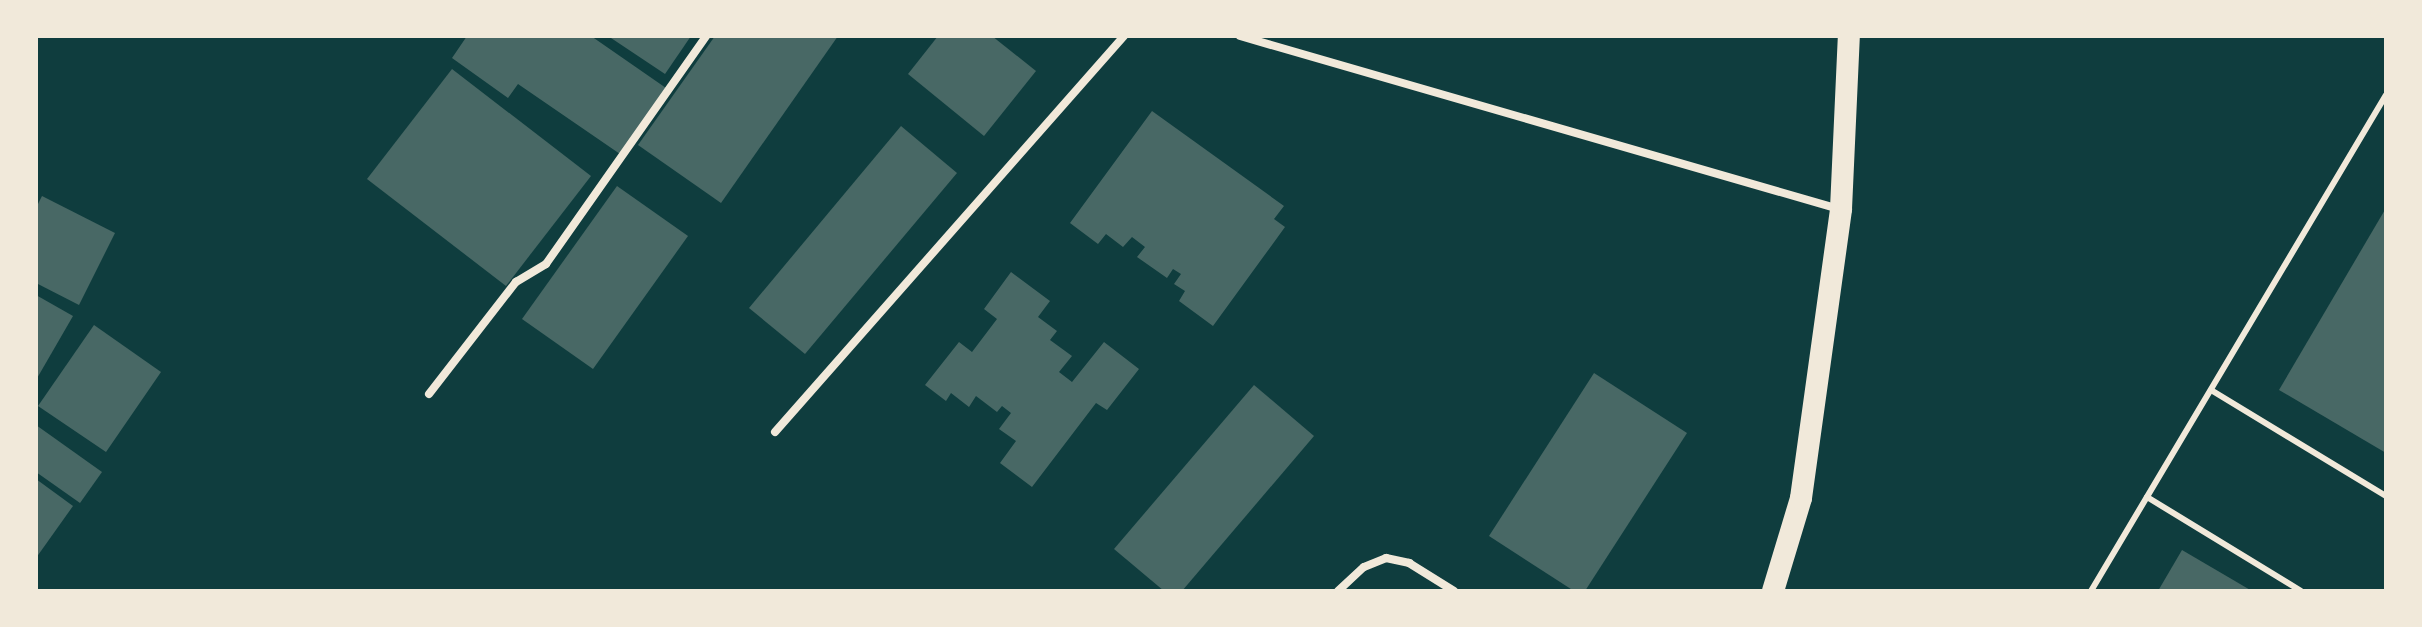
<!DOCTYPE html>
<html>
<head>
<meta charset="utf-8">
<style>
	body { margin:0 }
	#map { position:relative; width:2422px; height:627px; overflow:hidden; background:#0f3d3e; font-family:"Archivo Narrow",sans-serif }
	div>[style] { position:absolute }
	[style*='--x'] { left:calc(var(--x)*1px); top:calc(var(--y)*1px); width:calc(var(--w)*1px); rotate:calc(var(--a)*1deg) }
	.building>* { inset:0; background:#486865 }
	.service>* { height:6px; margin:-3px; padding:0 3px; transform-origin:3px; border-radius:3px; background:#f1e9da }
	.minor>* { height:8px; margin:-4px; padding:0 4px; transform-origin:4px; border-radius:4px; background:#f1e9da }
	.trunk>* { height:22px; margin:-11px; padding:0 11px; transform-origin:11px; border-radius:11px; background:#f1e9da }
	span { translate:-50% -50%; white-space:nowrap; text-align:center; line-height:1.15; -webkit-text-stroke:7px #f1e9da; paint-order:stroke }
	.frame { position:absolute; inset:0; border:38px solid #f1e9da; pointer-events:none }
</style>
</head>
<body>
<div id="map">
	<div class="building">
		<i style="clip-path:polygon(467px 36px,591px 36px,666px 88px,620px 154px,518px 84px,508px 98px,452px 58px)"></i>
		<i style="clip-path:polygon(608px 36px,691px 36px,665px 74px)"></i>
		<i style="clip-path:polygon(715px 36px,838px 36px,721px 203px,638px 145px)"></i>
		<i style="clip-path:polygon(938px 36px,992px 36px,1036px 71px,984px 136px,908px 74px)"></i>
		<i style="clip-path:polygon(452px 69px,591px 176px,506px 286px,367px 179px)"></i>
		<i style="clip-path:polygon(1152px 111px,1284px 206px,1274px 219px,1285px 227px,1213px 326px,1179px 301px,1185px 291px,1174px 284px,1181px 274px,1173px 269px,1167px 278px,1137px 257px,1145px 247px,1132px 237px,1123px 247px,1106px 234px,1098px 244px,1070px 223px)"></i>
		<i style="clip-path:polygon(901px 126px,957px 173px,805px 354px,749px 308px)"></i>
		<i style="clip-path:polygon(617px 186px,688px 236px,593px 369px,522px 319px)"></i>
		<i style="clip-path:polygon(42px 196px,115px 233px,79px 305px,36px 283px,36px 208px)"></i>
		<i style="clip-path:polygon(2386px 208px,2386px 453px,2279px 390px)"></i>
		<i style="clip-path:polygon(1011px 272px,1050px 301px,1038px 317px,1057px 331px,1050px 340px,1072px 356px,1059px 372px,1072px 382px,1104px 342px,1139px 369px,1107px 410px,1096px 403px,1032px 487px,1000px 463px,1016px 441px,999px 429px,1011px 413px,1002px 406px,997px 412px,976px 396px,969px 407px,951px 393px,946px 401px,925px 385px,959px 342px,972px 352px,997px 319px,984px 309px)"></i>
		<i style="clip-path:polygon(36px 295px,73px 316px,36px 380px)"></i>
		<i style="clip-path:polygon(94px 325px,161px 372px,106px 452px,38px 406px)"></i>
		<i style="clip-path:polygon(1594px 373px,1687px 433px,1585px 591px,1574px 591px,1489px 536px)"></i>
		<i style="clip-path:polygon(1254px 385px,1314px 436px,1182px 591px,1164px 591px,1114px 549px)"></i>
		<i style="clip-path:polygon(36px 425px,102px 472px,80px 503px,36px 472px)"></i>
		<i style="clip-path:polygon(36px 479px,73px 506px,36px 558px)"></i>
		<i style="clip-path:polygon(2182px 550px,2252px 591px,2158px 591px)"></i>
	</div>
	<div class="service">
		<i style="--x:2211;--y:390;--w:205;--a:31.2"></i>
		<i style="--x:2147;--y:497;--w:180;--a:31.4"></i>
		<i style="--x:2091;--y:591;--w:577;--a:-59.26"></i>
	</div>
	<div class="minor">
		<i style="--x:1240;--y:36;--w:623;--a:16.11"></i>
		<i style="--x:429;--y:394;--w:142;--a:-52.2"></i>
		<i style="--x:516;--y:282;--w:35;--a:-31"></i>
		<i style="--x:546;--y:264;--w:279;--a:-54.9"></i>
		<i style="--x:775;--y:432;--w:528;--a:-48.61"></i>
		<i style="--x:1338;--y:591;--w:35;--a:-43"></i>
		<i style="--x:1364;--y:567;--w:24;--a:-22"></i>
		<i style="--x:1386;--y:558;--w:24;--a:12"></i>
		<i style="--x:1409;--y:563;--w:53;--a:31.9"></i>
	</div>
	<div class="trunk">
		<i style="--x:1773;--y:591;--w:97;--a:-73.2"></i>
		<i style="--x:1801;--y:498;--w:292;--a:-82.1"></i>
		<i style="--x:1841;--y:209;--w:173;--a:-87.4"></i>
	</div>
	<div class="frame"></div>
</div>
</body>
</html>
